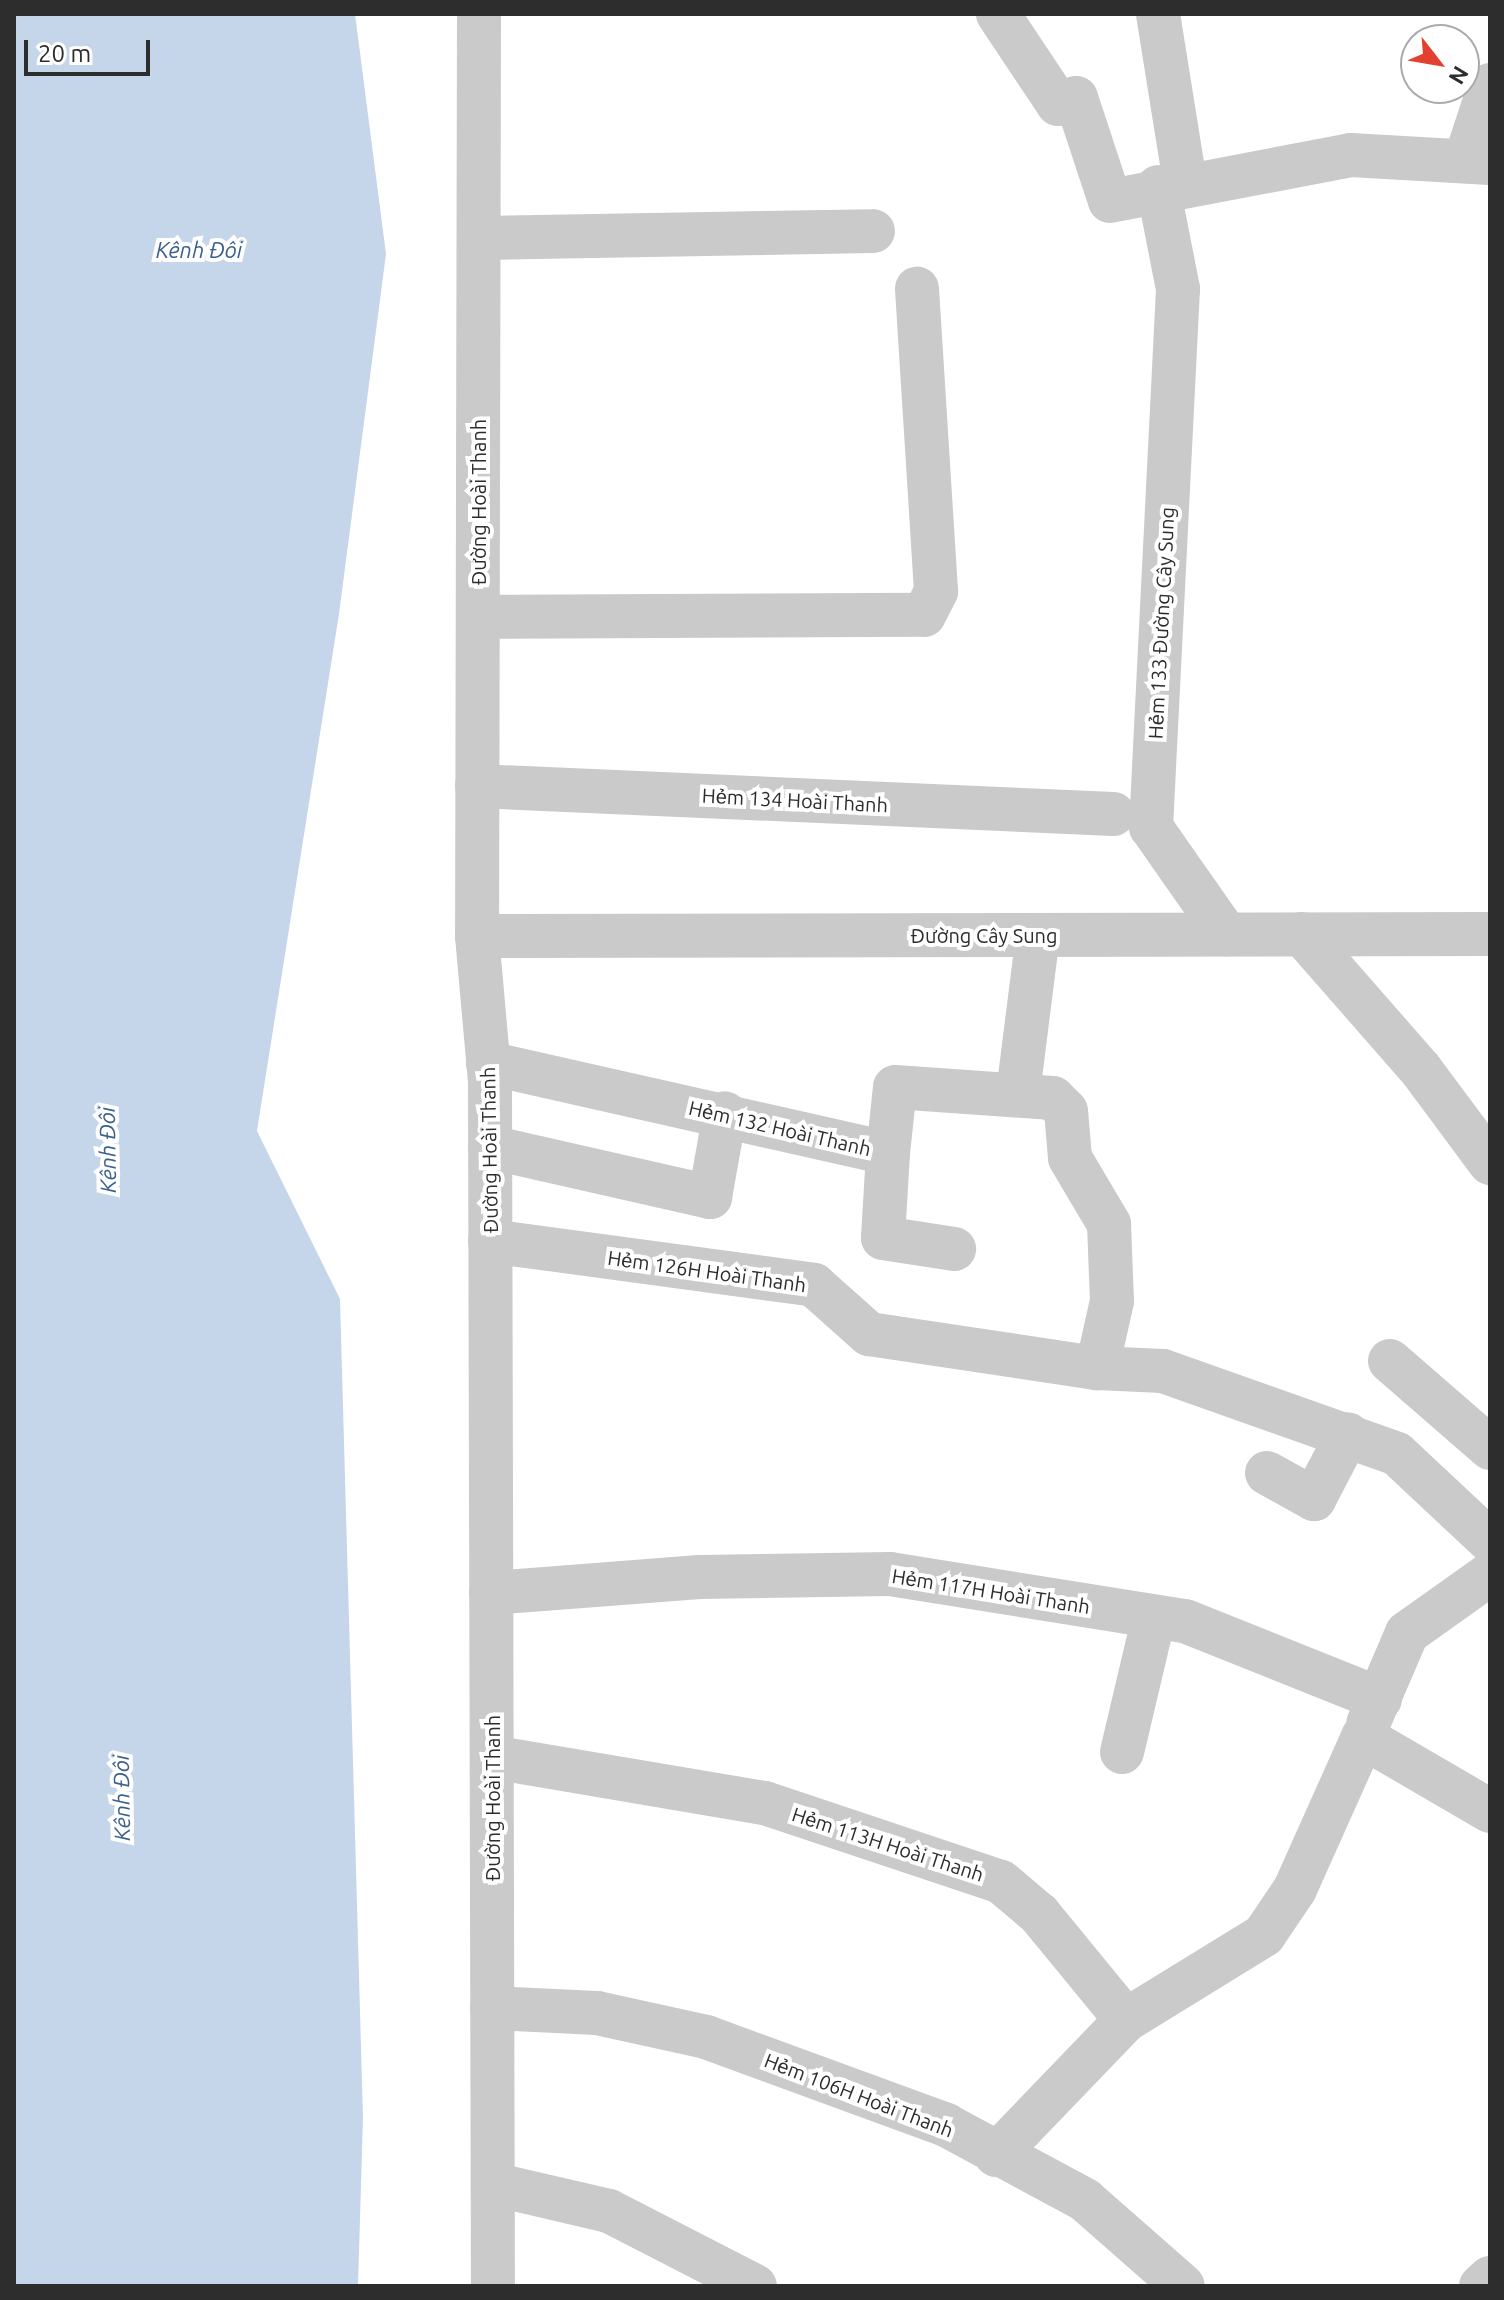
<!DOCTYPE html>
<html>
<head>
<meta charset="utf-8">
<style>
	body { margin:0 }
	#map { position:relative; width:1504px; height:2300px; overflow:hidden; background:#fff; font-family:Ubuntu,sans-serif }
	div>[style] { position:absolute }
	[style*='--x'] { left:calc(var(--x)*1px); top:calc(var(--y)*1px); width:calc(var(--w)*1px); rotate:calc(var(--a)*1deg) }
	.water>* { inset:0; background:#c6d6ea }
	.minor>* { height:44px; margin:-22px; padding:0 22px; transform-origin:22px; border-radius:22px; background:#cacaca }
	span { translate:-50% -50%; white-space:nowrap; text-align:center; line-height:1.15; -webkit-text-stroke:8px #fff; paint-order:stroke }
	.street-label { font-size:20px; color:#2d2d2d }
	.water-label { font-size:22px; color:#3c608d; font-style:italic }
	.frame { position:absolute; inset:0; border:16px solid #2d2d2d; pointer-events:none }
	.north { position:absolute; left:1400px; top:24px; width:80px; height:80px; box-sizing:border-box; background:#fff; border:2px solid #ababab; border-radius:50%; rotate:121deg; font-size:22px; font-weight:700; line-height:32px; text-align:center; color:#2d2d2d }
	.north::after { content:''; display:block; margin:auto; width:28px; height:36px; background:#e34130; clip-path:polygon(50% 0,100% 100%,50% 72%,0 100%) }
	.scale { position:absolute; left:24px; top:40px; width:126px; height:36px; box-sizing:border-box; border:4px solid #2d2d2d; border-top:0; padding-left:10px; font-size:24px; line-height:28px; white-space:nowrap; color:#2d2d2d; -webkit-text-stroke:6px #fff; paint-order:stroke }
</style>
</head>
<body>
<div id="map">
	<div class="water">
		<i style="clip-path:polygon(14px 14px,355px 14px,386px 254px,339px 614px,257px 1131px,340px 1299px,363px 2118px,358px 2286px,14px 2286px)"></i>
	</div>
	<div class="minor">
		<i style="--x:479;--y:14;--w:922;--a:90.12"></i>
		<i style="--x:477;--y:936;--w:148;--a:84.9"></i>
		<i style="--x:490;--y:1083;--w:1203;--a:89.86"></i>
		<i style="--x:998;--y:14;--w:108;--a:56.3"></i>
		<i style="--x:1058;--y:104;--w:19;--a:-18"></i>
		<i style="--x:1076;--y:98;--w:108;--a:71.7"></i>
		<i style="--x:1110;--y:201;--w:245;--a:-10.8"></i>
		<i style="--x:1351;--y:155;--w:139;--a:3.3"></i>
		<i style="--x:1158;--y:14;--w:171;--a:80.9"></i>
		<i style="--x:1465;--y:161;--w:80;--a:-71.8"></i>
		<i style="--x:1158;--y:187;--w:104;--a:78.9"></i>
		<i style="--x:1178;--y:289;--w:539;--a:92.87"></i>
		<i style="--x:1151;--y:827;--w:131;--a:55"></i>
		<i style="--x:479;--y:238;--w:394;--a:-1"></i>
		<i style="--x:478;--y:617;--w:446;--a:-0.3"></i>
		<i style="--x:924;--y:615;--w:27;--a:-63"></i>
		<i style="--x:936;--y:591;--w:303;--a:-93.6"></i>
		<i style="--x:477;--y:786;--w:637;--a:2.52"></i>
		<i style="--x:1302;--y:934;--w:181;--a:48.8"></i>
		<i style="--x:1421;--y:1070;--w:116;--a:53.4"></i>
		<i style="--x:477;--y:936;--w:1013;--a:-0.11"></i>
		<i style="--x:488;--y:1063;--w:410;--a:12.7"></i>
		<i style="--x:888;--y:1153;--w:66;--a:-83.9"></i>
		<i style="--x:895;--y:1087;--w:158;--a:4"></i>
		<i style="--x:1053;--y:1098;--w:18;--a:45"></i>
		<i style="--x:1066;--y:1111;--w:47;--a:85.1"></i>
		<i style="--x:1070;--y:1158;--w:77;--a:59.4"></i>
		<i style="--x:1109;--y:1224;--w:77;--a:87.8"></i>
		<i style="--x:1112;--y:1301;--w:69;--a:102.6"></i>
		<i style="--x:1097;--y:1368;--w:66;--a:2.6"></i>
		<i style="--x:1163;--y:1371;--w:248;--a:19.5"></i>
		<i style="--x:1397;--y:1454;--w:127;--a:43.1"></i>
		<i style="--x:1018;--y:1093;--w:159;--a:-82.8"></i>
		<i style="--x:490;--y:1147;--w:226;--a:12.8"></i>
		<i style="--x:710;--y:1197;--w:85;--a:-79.9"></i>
		<i style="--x:888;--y:1153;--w:85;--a:93.4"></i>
		<i style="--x:883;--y:1238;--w:72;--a:8.8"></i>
		<i style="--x:490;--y:1241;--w:327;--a:7.7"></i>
		<i style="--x:814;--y:1285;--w:74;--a:41.7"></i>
		<i style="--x:869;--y:1334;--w:231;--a:8.5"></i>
		<i style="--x:1390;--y:1361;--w:133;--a:41"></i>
		<i style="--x:1267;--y:1473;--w:54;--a:29"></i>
		<i style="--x:1314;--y:1499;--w:73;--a:-62.4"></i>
		<i style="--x:491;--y:1593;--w:209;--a:-4.4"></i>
		<i style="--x:699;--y:1577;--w:191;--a:-0.9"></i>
		<i style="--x:890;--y:1574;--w:299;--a:9.1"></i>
		<i style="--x:1185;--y:1621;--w:210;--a:21.8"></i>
		<i style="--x:1368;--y:1724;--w:99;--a:-66.8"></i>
		<i style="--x:1407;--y:1633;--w:102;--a:-35.4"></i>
		<i style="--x:1122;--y:1752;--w:139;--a:-76.7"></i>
		<i style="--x:492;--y:1757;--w:277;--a:9.6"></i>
		<i style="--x:765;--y:1803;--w:249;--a:18.5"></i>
		<i style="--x:1001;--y:1882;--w:50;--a:40.1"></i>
		<i style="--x:1039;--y:1914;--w:137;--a:50.6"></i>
		<i style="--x:1126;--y:2020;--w:162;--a:-31.6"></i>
		<i style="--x:1264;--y:1935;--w:55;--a:-56"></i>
		<i style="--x:1295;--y:1889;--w:167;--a:-65.9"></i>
		<i style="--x:1363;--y:1737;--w:147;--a:30.2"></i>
		<i style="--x:492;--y:2008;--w:105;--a:2.7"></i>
		<i style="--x:597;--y:2013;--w:112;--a:12.4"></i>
		<i style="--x:706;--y:2037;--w:256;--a:20.1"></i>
		<i style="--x:946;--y:2125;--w:158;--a:28.3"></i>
		<i style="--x:1085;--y:2200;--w:130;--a:41.3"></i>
		<i style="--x:996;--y:2155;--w:187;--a:-46.1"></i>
		<i style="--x:493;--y:2184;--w:119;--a:13.1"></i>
		<i style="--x:609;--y:2211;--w:164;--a:27.2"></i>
		<i style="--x:1481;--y:2286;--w:12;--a:-42"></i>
	</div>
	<div class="street-label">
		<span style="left:478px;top:502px;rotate:-90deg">Đường Hoài Thanh</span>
		<span style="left:1161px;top:623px;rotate:-87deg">Hẻm 133 Đường Cây Sung</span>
		<span style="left:795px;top:800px;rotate:3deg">Hẻm 134 Hoài Thanh</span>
		<span style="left:984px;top:935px">Đường Cây Sung</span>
		<span style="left:780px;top:1128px;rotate:13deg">Hẻm 132 Hoài Thanh</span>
		<span style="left:489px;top:1150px;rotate:-91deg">Đường Hoài Thanh</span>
		<span style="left:707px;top:1271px;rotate:8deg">Hẻm 126H Hoài Thanh</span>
		<span style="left:991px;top:1591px;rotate:9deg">Hẻm 117H Hoài Thanh</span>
		<span style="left:492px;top:1798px;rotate:-90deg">Đường Hoài Thanh</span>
		<span style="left:888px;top:1844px;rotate:18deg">Hẻm 113H Hoài Thanh</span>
		<span style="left:859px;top:2095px;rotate:21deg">Hẻm 106H Hoài Thanh</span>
	</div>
	<div class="water-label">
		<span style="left:199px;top:250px">Kênh Đôi</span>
		<span style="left:107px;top:1150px;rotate:-91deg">Kênh Đôi</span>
		<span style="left:121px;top:1798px;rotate:-91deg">Kênh Đôi</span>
	</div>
	<div class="frame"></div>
	<div class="north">N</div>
	<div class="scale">20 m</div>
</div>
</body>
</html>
